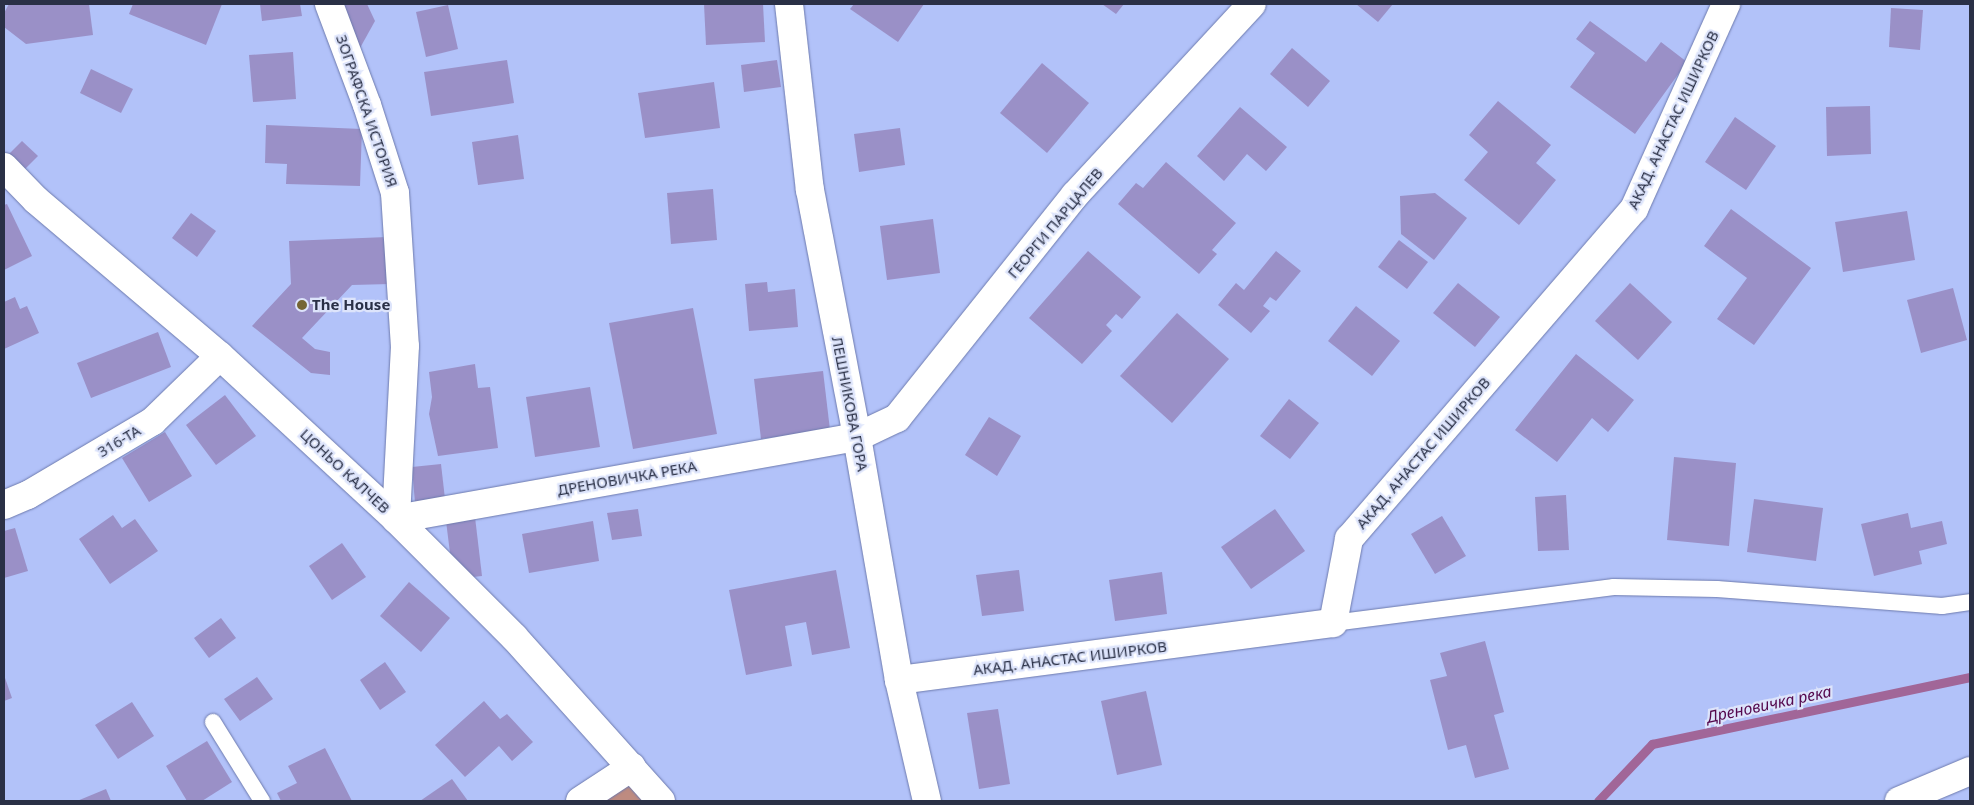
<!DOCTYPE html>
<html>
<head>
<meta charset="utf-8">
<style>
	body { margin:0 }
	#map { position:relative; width:1974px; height:805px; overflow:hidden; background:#b2c2f9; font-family:"Noto Sans",sans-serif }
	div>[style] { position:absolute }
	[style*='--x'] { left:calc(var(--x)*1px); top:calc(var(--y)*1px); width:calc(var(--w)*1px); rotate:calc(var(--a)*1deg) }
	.green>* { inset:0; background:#be8b80 }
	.stream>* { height:9px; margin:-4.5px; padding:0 4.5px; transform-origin:4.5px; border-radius:4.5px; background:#a16698 }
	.building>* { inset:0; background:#9a90c7 }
	.roads { filter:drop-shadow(0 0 1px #6d7aad) drop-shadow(0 0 1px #6d7aad) }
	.service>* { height:16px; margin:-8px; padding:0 8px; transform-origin:8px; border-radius:8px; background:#fff }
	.minor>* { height:28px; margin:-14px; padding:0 14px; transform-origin:14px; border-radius:14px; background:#fff }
	.dots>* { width:14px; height:14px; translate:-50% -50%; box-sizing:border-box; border:2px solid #dde4fb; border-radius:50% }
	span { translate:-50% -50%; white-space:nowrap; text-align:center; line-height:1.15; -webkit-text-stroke:4.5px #dde4fb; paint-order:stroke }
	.street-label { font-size:15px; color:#2a3046 }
	.poi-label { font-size:15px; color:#2a3046; font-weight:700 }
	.left { translate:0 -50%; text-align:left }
	.water-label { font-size:16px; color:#55094e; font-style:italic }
	.frame { position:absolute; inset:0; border:5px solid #2a3046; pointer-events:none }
</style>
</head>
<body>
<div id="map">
	<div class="green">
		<i style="clip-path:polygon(632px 767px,661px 801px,580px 801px)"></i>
	</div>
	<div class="stream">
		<i style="--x:1598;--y:801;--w:79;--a:-46.5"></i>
		<i style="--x:1652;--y:744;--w:325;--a:-11.9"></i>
	</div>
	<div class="building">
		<i style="clip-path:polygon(9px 4px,89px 4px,93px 35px,26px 44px,4px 27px,4px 13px)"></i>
		<i style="clip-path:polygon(133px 4px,222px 4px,206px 45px,129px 14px)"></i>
		<i style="clip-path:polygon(260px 4px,300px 4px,302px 16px,262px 21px)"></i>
		<i style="clip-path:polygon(340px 4px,367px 4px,375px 21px,360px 48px)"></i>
		<i style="clip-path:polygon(704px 4px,763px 4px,765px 42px,706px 45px)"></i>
		<i style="clip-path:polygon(854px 4px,924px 4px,898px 42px,850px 9px)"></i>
		<i style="clip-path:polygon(1102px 4px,1124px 4px,1116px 14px)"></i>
		<i style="clip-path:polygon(1356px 4px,1393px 4px,1378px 22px)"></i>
		<i style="clip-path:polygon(448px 5px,458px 49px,426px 57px,416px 12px)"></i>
		<i style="clip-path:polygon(1891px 8px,1923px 10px,1920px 50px,1889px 47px)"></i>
		<i style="clip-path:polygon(1590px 21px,1646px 62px,1661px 42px,1687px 62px,1635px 134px,1570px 87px,1595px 53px,1576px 39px)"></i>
		<i style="clip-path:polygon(1292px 48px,1330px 81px,1308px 107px,1270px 74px)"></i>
		<i style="clip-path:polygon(293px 52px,296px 99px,253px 102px,249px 55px)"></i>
		<i style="clip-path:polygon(507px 60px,514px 103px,431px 116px,424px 72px)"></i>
		<i style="clip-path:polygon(777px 60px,781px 87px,744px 92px,741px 65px)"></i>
		<i style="clip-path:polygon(1042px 63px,1089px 103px,1047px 153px,1000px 113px)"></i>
		<i style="clip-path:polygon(91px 69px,133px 89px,121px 113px,80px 93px)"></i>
		<i style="clip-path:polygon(714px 82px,720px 128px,645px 138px,638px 93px)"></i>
		<i style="clip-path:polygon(1498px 101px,1551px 145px,1536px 163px,1556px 180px,1519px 225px,1464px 180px,1488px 152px,1469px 135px)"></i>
		<i style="clip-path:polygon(1870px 106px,1871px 154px,1827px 156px,1826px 107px)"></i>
		<i style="clip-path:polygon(1240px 107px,1287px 147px,1266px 171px,1247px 154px,1224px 181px,1197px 156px)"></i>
		<i style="clip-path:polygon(1735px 117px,1776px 146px,1746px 190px,1705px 162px)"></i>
		<i style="clip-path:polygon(266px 125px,362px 129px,360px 186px,286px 184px,287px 164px,265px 163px)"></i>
		<i style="clip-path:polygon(900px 128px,905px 165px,859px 172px,854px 134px)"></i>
		<i style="clip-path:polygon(518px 135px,524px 179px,478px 185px,472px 142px)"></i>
		<i style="clip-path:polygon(22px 141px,38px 156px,25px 169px,9px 154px)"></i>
		<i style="clip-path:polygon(1166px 162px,1236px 223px,1212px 250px,1217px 254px,1199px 274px,1118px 204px,1136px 183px,1143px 188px)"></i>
		<i style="clip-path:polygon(713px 189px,717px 240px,671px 244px,667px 193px)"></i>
		<i style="clip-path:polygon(1435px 193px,1467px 218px,1434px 260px,1401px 234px,1400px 196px)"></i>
		<i style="clip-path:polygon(7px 204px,32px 256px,4px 270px,4px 205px)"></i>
		<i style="clip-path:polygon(1731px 209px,1811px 268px,1754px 345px,1717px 319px,1747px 278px,1704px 246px)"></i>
		<i style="clip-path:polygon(1907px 211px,1915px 260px,1843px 272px,1835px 222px)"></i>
		<i style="clip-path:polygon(191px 213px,216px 231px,197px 257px,172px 238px)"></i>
		<i style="clip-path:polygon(933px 219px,940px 273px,887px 280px,880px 226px)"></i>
		<i style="clip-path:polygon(387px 237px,390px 284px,352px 285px,302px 338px,315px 349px,330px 352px,330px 375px,311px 373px,252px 326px,291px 284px,289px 241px)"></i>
		<i style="clip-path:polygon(1399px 240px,1428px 262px,1407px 289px,1378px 267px)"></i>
		<i style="clip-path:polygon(1088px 251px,1141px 297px,1122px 319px,1116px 314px,1106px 325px,1112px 331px,1082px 364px,1029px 318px)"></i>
		<i style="clip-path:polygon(1276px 251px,1301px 271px,1276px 301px,1270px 297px,1263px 306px,1270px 311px,1251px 333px,1218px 305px,1236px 283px,1244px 290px)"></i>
		<i style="clip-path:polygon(767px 282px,768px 292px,795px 289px,798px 327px,749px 331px,745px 284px)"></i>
		<i style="clip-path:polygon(1458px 283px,1500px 317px,1475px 347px,1433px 313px)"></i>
		<i style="clip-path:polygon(1630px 283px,1672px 322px,1638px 360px,1595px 321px)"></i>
		<i style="clip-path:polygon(1953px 288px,1967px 340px,1921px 353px,1907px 300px)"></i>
		<i style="clip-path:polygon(15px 297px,20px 309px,27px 306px,39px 333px,4px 349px,4px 302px)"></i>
		<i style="clip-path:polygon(1356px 306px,1400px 341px,1372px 376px,1328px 341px)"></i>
		<i style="clip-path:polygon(693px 308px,717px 434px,633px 449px,609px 323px)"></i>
		<i style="clip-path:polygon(1177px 313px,1229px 359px,1172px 423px,1120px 376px)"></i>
		<i style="clip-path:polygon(158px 332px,171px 367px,91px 398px,77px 363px)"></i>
		<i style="clip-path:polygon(1576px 354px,1634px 400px,1608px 432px,1592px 418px,1557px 462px,1515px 430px)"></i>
		<i style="clip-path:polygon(475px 364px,478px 388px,490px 387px,498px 448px,438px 456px,429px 414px,432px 397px,429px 372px)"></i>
		<i style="clip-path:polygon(823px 371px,830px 430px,761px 439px,754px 379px)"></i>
		<i style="clip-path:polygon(590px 387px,600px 447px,535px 457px,526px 397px)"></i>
		<i style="clip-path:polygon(225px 395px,256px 436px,216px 465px,186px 425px)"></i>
		<i style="clip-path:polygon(1289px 399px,1319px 423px,1290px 459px,1260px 436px)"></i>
		<i style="clip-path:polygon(989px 417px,1021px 436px,997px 476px,965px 455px)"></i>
		<i style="clip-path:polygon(165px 432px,192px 476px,149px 502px,122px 458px)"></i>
		<i style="clip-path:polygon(1674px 457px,1736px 463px,1729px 546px,1667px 540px)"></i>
		<i style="clip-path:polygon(441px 464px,445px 499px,415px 503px,412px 467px)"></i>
		<i style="clip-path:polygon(1566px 495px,1569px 550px,1538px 551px,1535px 497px)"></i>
		<i style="clip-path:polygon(1754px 499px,1823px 508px,1816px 561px,1747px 552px)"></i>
		<i style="clip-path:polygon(638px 509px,642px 536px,612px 540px,607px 513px)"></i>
		<i style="clip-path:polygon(1275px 509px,1305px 551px,1251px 589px,1221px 547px)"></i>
		<i style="clip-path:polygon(1908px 513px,1911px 528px,1942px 521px,1947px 544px,1919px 551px,1922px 564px,1874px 576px,1861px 524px)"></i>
		<i style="clip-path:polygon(113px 515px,122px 528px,135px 519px,158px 551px,110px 584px,79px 539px)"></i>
		<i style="clip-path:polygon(1442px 516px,1466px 556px,1435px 574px,1411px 534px)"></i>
		<i style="clip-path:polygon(475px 517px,482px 576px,473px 577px,450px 553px,446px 521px)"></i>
		<i style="clip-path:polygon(593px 521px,599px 561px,529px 573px,522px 534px)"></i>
		<i style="clip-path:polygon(15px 528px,28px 571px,4px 578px,4px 531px)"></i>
		<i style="clip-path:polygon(342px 543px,366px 577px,332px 600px,309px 566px)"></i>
		<i style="clip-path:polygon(836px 570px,850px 648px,812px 655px,806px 622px,785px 626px,792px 666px,746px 675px,729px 590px)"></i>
		<i style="clip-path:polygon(1019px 570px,1024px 611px,982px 616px,976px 575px)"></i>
		<i style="clip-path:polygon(1162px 572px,1167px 614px,1115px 621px,1109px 580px)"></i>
		<i style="clip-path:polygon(409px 582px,450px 618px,421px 652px,380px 616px)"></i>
		<i style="clip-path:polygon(221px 618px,236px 638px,209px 658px,194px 638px)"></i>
		<i style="clip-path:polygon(1485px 641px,1504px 712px,1494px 715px,1509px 769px,1475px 778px,1466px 745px,1448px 750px,1430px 680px,1447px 676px,1440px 653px)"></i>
		<i style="clip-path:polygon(385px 662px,406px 692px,380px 710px,360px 680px)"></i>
		<i style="clip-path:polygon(4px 675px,12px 698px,4px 701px)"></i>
		<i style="clip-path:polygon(257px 677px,273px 699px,240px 721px,224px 699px)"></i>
		<i style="clip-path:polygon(1146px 691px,1162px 765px,1117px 775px,1101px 701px)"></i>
		<i style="clip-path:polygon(484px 701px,500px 719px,507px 714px,533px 742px,512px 761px,499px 746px,465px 777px,435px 745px)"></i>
		<i style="clip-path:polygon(132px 702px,154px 736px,118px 759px,95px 725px)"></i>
		<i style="clip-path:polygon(998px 709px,1010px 784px,979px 789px,967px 713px)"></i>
		<i style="clip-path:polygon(207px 741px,232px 782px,202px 801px,187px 801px,166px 766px)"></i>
		<i style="clip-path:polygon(325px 748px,352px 801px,281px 801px,277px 793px,297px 783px,288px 766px)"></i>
		<i style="clip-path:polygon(452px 779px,468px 801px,420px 801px)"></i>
		<i style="clip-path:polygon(106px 789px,111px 801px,77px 801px)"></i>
	</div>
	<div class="roads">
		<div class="service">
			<i style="--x:1333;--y:623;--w:283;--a:-7.3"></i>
			<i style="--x:1614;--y:587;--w:103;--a:1.1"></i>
			<i style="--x:1717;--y:589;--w:226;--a:4.3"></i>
			<i style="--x:1942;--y:606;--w:28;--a:-8"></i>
			<i style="--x:213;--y:722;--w:93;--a:58.2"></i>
		</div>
		<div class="minor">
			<i style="--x:329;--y:4;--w:108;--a:69.4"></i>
			<i style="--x:367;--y:105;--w:92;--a:72.3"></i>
			<i style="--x:395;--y:193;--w:153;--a:86.3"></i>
			<i style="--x:405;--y:346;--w:173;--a:93"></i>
			<i style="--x:789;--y:4;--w:187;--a:83.6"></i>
			<i style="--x:810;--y:190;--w:251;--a:79.2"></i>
			<i style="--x:857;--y:437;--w:247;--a:80.2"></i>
			<i style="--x:899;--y:680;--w:124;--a:77"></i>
			<i style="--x:4;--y:167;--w:46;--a:45.9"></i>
			<i style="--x:36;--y:200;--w:241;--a:40.3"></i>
			<i style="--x:220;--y:356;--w:240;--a:42.8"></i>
			<i style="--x:396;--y:519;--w:167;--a:45"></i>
			<i style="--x:514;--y:637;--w:220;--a:48.1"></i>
			<i style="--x:4;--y:505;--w:26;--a:-23"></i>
			<i style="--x:28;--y:495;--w:145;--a:-30.6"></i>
			<i style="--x:153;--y:421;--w:93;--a:-44.1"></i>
			<i style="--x:396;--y:519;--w:468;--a:-10.1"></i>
			<i style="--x:857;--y:437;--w:44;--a:-25.4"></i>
			<i style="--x:897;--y:418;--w:285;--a:-51.4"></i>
			<i style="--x:1075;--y:195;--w:260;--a:-47.2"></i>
			<i style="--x:899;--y:680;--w:438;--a:-7.5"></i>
			<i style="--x:1333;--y:623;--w:86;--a:-79.2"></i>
			<i style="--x:1349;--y:539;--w:436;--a:-49.2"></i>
			<i style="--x:1634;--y:209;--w:225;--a:-65.8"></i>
			<i style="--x:580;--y:801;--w:62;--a:-33.2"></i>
			<i style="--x:1899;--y:801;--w:77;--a:-22.9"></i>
		</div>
	</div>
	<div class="dots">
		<i style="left:302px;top:305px;background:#756533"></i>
	</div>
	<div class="street-label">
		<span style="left:367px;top:111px;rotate:71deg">ЗОГРАФСКА ИСТОРИЯ</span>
		<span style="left:1673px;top:120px;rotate:-65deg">АКАД. АНАСТАС ИШИРКОВ</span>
		<span style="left:1055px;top:223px;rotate:-50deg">ГЕОРГИ ПАРЦАЛЕВ</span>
		<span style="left:850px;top:404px;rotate:79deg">ЛЕШНИКОВА ГОРА</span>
		<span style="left:119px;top:441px;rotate:-31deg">316-ТА</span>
		<span style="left:1423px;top:453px;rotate:-49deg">АКАД. АНАСТАС ИШИРКОВ</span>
		<span style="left:345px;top:471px;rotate:43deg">ЦОНЬО КАЛЧЕВ</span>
		<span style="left:627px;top:478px;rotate:-10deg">ДРЕНОВИЧКА РЕКА</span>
		<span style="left:1070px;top:658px;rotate:-7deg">АКАД. АНАСТАС ИШИРКОВ</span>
	</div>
	<div class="poi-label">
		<span class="left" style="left:312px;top:305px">The House</span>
	</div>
	<div class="water-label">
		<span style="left:1769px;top:704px;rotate:-12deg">Дреновичка река</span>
	</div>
	<div class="frame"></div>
</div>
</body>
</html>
